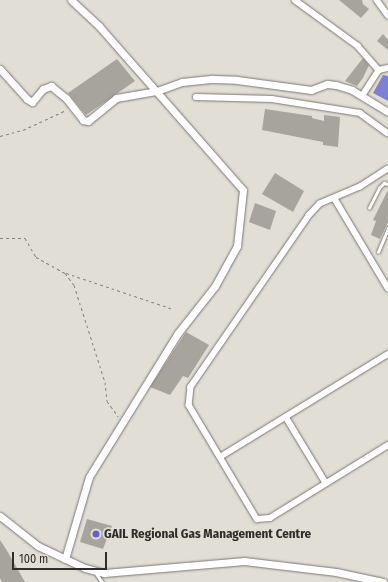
<!DOCTYPE html>
<html>
<head>
<meta charset="utf-8">
<style>
	body { margin:0 }
	#map { position:relative; width:388px; height:582px; overflow:hidden; background:#e1ded6; font-family:"Fira Sans Condensed",sans-serif }
	div>[style] { position:absolute }
	[style*='--x'] { left:calc(var(--x)*1px); top:calc(var(--y)*1px); width:calc(var(--w)*1px); rotate:calc(var(--a)*1deg) }
	.water>* { inset:0; background:#7d81d4 }
	.building>* { inset:0; background:#a7a49d }
	.path>* { height:1px; margin-top:-0.5px; transform-origin:0; background:repeating-linear-gradient(90deg,#85837e 0 3px,transparent 0 6px) }
	.roads { filter:drop-shadow(0 0 1px #7b7871) drop-shadow(0 0 1px #7b7871) }
	.service>* { height:2.5px; margin:-1.25px; padding:0 1.25px; transform-origin:1.25px; border-radius:1.25px; background:#fff }
	.minor>* { height:5.5px; margin:-2.75px; padding:0 2.75px; transform-origin:2.75px; border-radius:2.75px; background:#fff }
	.tertiary>* { height:7px; margin:-3.5px; padding:0 3.5px; transform-origin:3.5px; border-radius:3.5px; background:#fff }
	.secondary>* { height:7px; margin:-3.5px; padding:0 3.5px; transform-origin:3.5px; border-radius:3.5px; background:#fff }
	.dots>* { width:11px; height:11px; translate:-50% -50%; box-sizing:border-box; border:2px solid #e1ded6; border-radius:50% }
	span { translate:-50% -50%; white-space:nowrap; text-align:center; line-height:1.15; -webkit-text-stroke:3.5px #e1ded6; paint-order:stroke }
	.poi-label { font-size:13px; color:#2f2e2b; font-weight:700 }
	.left { translate:0 -50%; text-align:left }
	.scale { position:absolute; left:12px; top:552px; width:95px; height:18px; box-sizing:border-box; border:2px solid #2f2e2b; border-top:0; padding-left:5px; font-size:12px; line-height:14px; white-space:nowrap; color:#2f2e2b; -webkit-text-stroke:3px #e1ded6; paint-order:stroke }
</style>
</head>
<body>
<div id="map">
	<div class="water">
		<i style="clip-path:polygon(383px 75px,388px 76px,388px 101px,373px 93px)"></i>
	</div>
	<div class="building">
		<i style="clip-path:polygon(339px 0,362px 0,363px 4px,369px 9px,361px 18px)"></i>
		<i style="clip-path:polygon(383px 34px,388px 40px,388px 50px,377px 41px)"></i>
		<i style="clip-path:polygon(363px 58px,369px 65px,363px 78px,357px 86px,345px 81px)"></i>
		<i style="clip-path:polygon(117px 59px,135px 81px,86px 115px,68px 93px)"></i>
		<i style="clip-path:polygon(265px 109px,312px 116px,312px 118px,324px 121px,324px 115px,340px 117px,338px 147px,323px 145px,323px 142px,262px 130px)"></i>
		<i style="clip-path:polygon(275px 173px,304px 191px,293px 212px,262px 194px)"></i>
		<i style="clip-path:polygon(388px 190px,388px 222px,380px 239px,371px 235px,376px 221px,373px 220px)"></i>
		<i style="clip-path:polygon(255px 203px,276px 211px,270px 230px,249px 222px)"></i>
		<i style="clip-path:polygon(186px 332px,209px 345px,188px 378px,183px 376px,170px 395px,150px 387px)"></i>
		<i style="clip-path:polygon(87px 519px,112px 526px,103px 549px,80px 542px)"></i>
		<i style="clip-path:polygon(0 540px,6px 549px,25px 582px,2px 582px,0 578px)"></i>
	</div>
	<div class="path">
		<i style="--x:0;--y:136;--w:24;--a:-15"></i>
		<i style="--x:23;--y:130;--w:47;--a:-24.9"></i>
		<i style="--x:0;--y:238;--w:25;--a:0"></i>
		<i style="--x:25;--y:238;--w:22;--a:60"></i>
		<i style="--x:36;--y:257;--w:33;--a:29"></i>
		<i style="--x:65;--y:273;--w:15;--a:53"></i>
		<i style="--x:74;--y:285;--w:102;--a:72.3"></i>
		<i style="--x:105;--y:382;--w:19;--a:84"></i>
		<i style="--x:107;--y:401;--w:19;--a:54"></i>
		<i style="--x:66;--y:273;--w:113;--a:18.6"></i>
	</div>
	<div class="roads">
		<div class="service">
			<i style="--x:369;--y:208;--w:22;--a:-63"></i>
			<i style="--x:379;--y:188;--w:7;--a:-45"></i>
			<i style="--x:384;--y:183;--w:4;--a:14"></i>
			<i style="--x:378;--y:252;--w:26;--a:-67"></i>
			<i style="--x:96;--y:573;--w:11;--a:56"></i>
		</div>
		<div class="minor">
			<i style="--x:295;--y:0;--w:78;--a:36.1"></i>
			<i style="--x:358;--y:46;--w:32;--a:49"></i>
			<i style="--x:377;--y:0;--w:19;--a:54"></i>
			<i style="--x:362;--y:96;--w:31;--a:-57"></i>
			<i style="--x:379;--y:70;--w:9;--a:-13"></i>
			<i style="--x:196;--y:97;--w:76;--a:1.5"></i>
			<i style="--x:272;--y:99;--w:89;--a:9"></i>
			<i style="--x:360;--y:113;--w:34;--a:36"></i>
			<i style="--x:388;--y:169;--w:33;--a:147"></i>
			<i style="--x:360;--y:187;--w:43;--a:157"></i>
			<i style="--x:320;--y:204;--w:16;--a:133"></i>
			<i style="--x:309;--y:216;--w:208;--a:124.6"></i>
			<i style="--x:191;--y:387;--w:18;--a:96"></i>
			<i style="--x:189;--y:405;--w:133;--a:59.2"></i>
			<i style="--x:257;--y:519;--w:13;--a:-4"></i>
			<i style="--x:270;--y:518;--w:139;--a:-31.7"></i>
			<i style="--x:335;--y:199;--w:104;--a:59.2"></i>
			<i style="--x:286;--y:417;--w:77;--a:58.8"></i>
			<i style="--x:220;--y:457;--w:197;--a:-31.5"></i>
		</div>
		<div class="tertiary">
			<i style="--x:0;--y:69;--w:40;--a:48"></i>
			<i style="--x:27;--y:99;--w:6;--a:31"></i>
			<i style="--x:32;--y:102;--w:17;--a:-50"></i>
			<i style="--x:43;--y:89;--w:9;--a:-21"></i>
			<i style="--x:51;--y:86;--w:19;--a:39"></i>
			<i style="--x:66;--y:98;--w:28;--a:52"></i>
			<i style="--x:83;--y:120;--w:5;--a:11"></i>
			<i style="--x:88;--y:121;--w:36;--a:-39"></i>
			<i style="--x:116;--y:98;--w:42;--a:-9.7"></i>
			<i style="--x:157;--y:91;--w:27;--a:-20"></i>
			<i style="--x:182;--y:82;--w:31;--a:-6"></i>
			<i style="--x:213;--y:79;--w:24;--a:2"></i>
			<i style="--x:237;--y:80;--w:75;--a:7.7"></i>
			<i style="--x:311;--y:90;--w:17;--a:-21"></i>
			<i style="--x:327;--y:84;--w:9;--a:6"></i>
			<i style="--x:336;--y:85;--w:17;--a:17"></i>
			<i style="--x:352;--y:90;--w:42;--a:31.4"></i>
			<i style="--x:65;--y:559;--w:85;--a:-73.7"></i>
			<i style="--x:89;--y:477;--w:169;--a:-58.3"></i>
			<i style="--x:178;--y:333;--w:60;--a:-51.8"></i>
			<i style="--x:215;--y:286;--w:46;--a:-61.2"></i>
			<i style="--x:237;--y:246;--w:56;--a:-83.9"></i>
			<i style="--x:243;--y:190;--w:218;--a:-131.3"></i>
			<i style="--x:99;--y:26;--w:38;--a:-137"></i>
		</div>
		<div class="secondary">
			<i style="--x:0;--y:516;--w:48;--a:38.3"></i>
			<i style="--x:38;--y:546;--w:52;--a:25.1"></i>
			<i style="--x:85;--y:568;--w:20;--a:15"></i>
			<i style="--x:104;--y:573;--w:141;--a:-4.9"></i>
			<i style="--x:244;--y:561;--w:93;--a:6.8"></i>
			<i style="--x:336;--y:572;--w:48;--a:12"></i>
		</div>
	</div>
	<div class="dots">
		<i style="left:96px;top:534px;background:#605dd5"></i>
	</div>
	<div class="poi-label">
		<span class="left" style="left:104px;top:534px">GAIL Regional Gas Management Centre</span>
	</div>
	<div class="scale">100 m</div>
</div>
</body>
</html>
